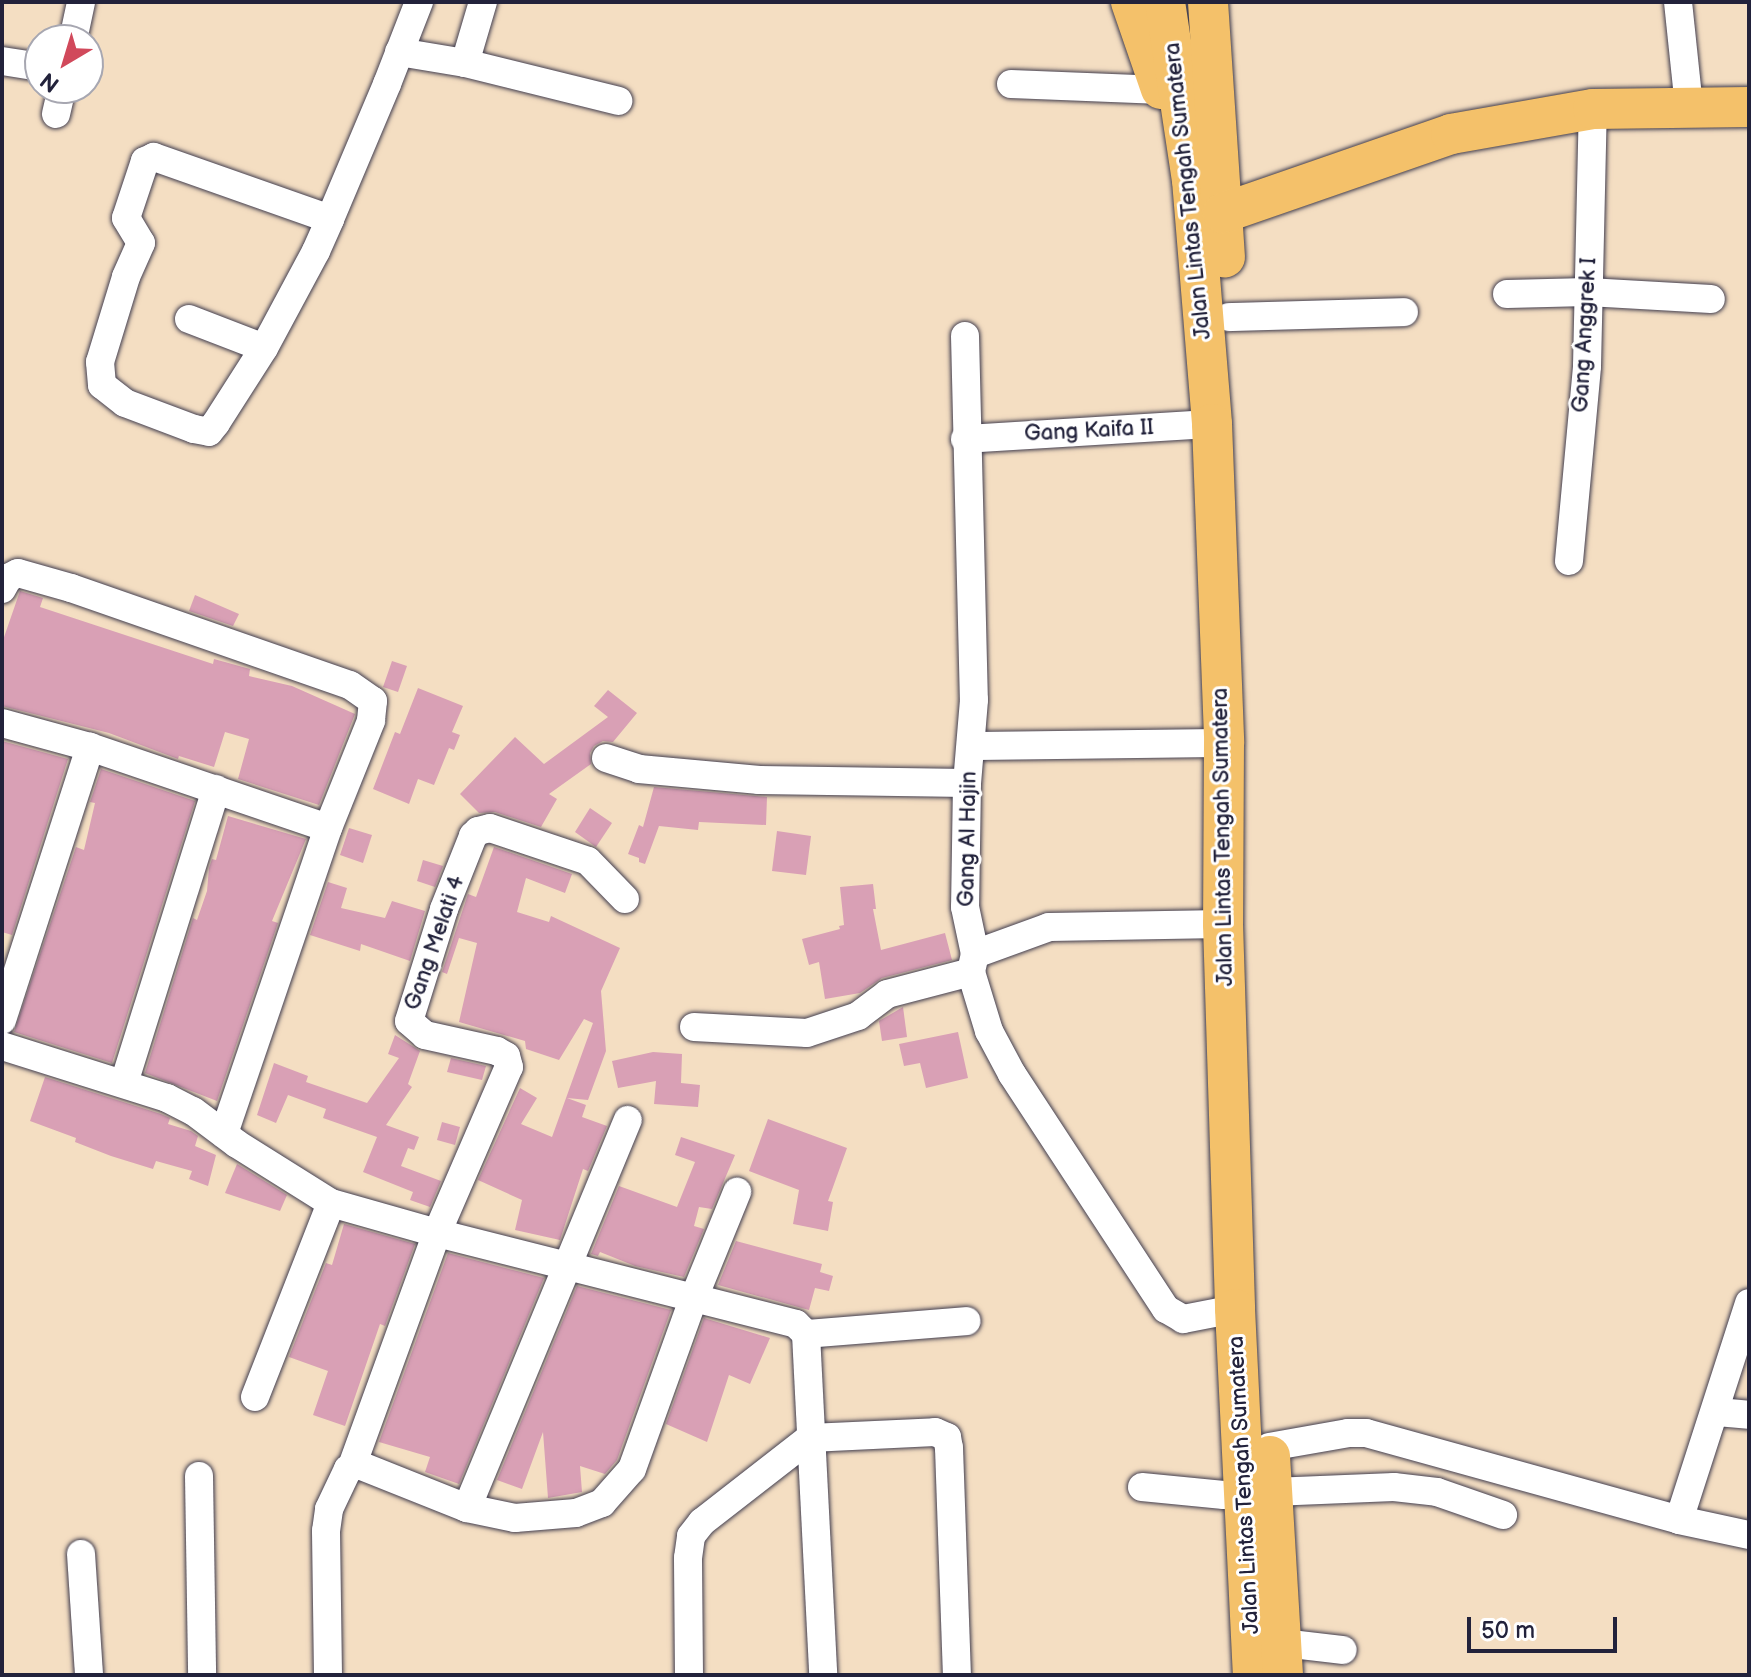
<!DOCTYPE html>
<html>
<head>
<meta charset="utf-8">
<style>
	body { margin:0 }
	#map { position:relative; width:1751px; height:1677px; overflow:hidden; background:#f4dec2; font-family:"Balsamiq Sans",sans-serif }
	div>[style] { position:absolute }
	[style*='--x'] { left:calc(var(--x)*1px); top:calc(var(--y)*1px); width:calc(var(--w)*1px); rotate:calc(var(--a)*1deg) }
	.building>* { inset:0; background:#d9a0b5 }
	.roads { filter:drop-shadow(0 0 2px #423e4f) drop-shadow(0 0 2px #423e4f) }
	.minor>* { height:28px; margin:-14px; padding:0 14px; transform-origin:14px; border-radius:14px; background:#fff }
	.highway>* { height:40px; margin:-20px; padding:0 20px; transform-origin:20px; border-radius:20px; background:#f4c16a }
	span { translate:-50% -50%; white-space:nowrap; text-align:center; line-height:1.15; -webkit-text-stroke:6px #fff; paint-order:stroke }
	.street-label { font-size:22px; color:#22223b }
	.frame { position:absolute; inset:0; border:4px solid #22223b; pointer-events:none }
	.north { position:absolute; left:24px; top:24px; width:80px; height:80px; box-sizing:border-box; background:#fff; border:2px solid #a7a7b1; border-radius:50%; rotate:218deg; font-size:22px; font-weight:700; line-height:32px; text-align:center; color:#22223b }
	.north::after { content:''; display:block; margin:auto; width:28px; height:36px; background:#d1495b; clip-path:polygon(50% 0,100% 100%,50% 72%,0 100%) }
	.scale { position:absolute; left:1467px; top:1617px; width:150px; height:36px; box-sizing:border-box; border:4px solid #22223b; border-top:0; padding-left:10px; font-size:24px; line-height:28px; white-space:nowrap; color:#22223b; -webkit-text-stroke:6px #fff; paint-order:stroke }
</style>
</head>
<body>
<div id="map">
	<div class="building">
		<i style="clip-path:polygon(20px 591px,43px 598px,40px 607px,213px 664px,214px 659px,250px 669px,249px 676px,292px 686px,355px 714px,319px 805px,238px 779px,249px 739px,225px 732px,214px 767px,179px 756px,178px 759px,109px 733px,2px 706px,2px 643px)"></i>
		<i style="clip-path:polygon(195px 595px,239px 614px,233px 626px,189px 611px)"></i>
		<i style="clip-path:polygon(392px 661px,407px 666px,398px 692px,383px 687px)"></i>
		<i style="clip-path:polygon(418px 688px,463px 706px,452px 732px,460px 735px,454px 750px,449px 748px,434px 785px,418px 779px,409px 804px,373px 789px,395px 732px,400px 734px)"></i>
		<i style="clip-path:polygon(608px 690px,637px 713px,613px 742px,603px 741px,594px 746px,590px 753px,591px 764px,549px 794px,557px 799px,541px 827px,495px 812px,479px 813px,460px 794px,515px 737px,544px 764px,608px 717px,594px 706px)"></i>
		<i style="clip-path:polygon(2px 741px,68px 759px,12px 935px,2px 932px)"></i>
		<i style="clip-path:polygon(101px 769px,195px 801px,112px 1063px,14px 1032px,76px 847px,84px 850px,95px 803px,90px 802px)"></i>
		<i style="clip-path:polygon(654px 787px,767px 797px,766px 825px,699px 822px,698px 830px,659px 826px,645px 864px,639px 862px,639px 858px,628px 854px,639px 825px,643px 827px)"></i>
		<i style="clip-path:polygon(590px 808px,612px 823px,596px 847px,575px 832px)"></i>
		<i style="clip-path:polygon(228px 816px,306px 839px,272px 921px,278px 923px,217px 1101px,145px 1073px,193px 918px,197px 920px,207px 891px,209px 868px,212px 859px,216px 860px)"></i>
		<i style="clip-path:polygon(349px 828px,372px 835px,363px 863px,340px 855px)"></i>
		<i style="clip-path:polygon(777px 831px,811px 836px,806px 875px,772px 871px)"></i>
		<i style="clip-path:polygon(494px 847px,572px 874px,565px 893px,526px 878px,517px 912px,549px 922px,551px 916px,620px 948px,601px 991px,606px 1051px,588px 1100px,567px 1098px,586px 1105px,582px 1117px,607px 1126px,588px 1171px,583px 1169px,560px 1240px,515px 1230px,522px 1200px,478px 1180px,520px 1088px,537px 1098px,521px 1124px,552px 1137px,593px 1023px,584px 1019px,559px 1060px,526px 1049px,525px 1041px,459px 1022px,477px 943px,459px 938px,447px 974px,442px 972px,468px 894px,476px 897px)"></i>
		<i style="clip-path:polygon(423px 860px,443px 866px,435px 887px,417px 881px)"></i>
		<i style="clip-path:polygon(328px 882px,347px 888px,341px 908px,385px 918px,392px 901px,425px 911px,410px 961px,361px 944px,360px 951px,310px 935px)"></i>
		<i style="clip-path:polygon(873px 884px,876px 909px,873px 909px,881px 950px,945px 933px,952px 960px,882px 978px,860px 993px,825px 999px,819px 962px,809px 965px,802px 939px,840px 929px,839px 926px,844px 925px,840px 887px)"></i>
		<i style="clip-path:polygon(903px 1007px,907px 1037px,882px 1041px,879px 1021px)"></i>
		<i style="clip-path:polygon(958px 1032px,968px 1078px,926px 1088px,920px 1063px,904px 1066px,899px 1044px)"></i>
		<i style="clip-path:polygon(395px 1035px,420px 1051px,408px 1084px,412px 1087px,386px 1125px,419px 1137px,414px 1150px,408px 1148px,401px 1166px,441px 1181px,430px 1207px,410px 1200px,413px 1192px,363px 1172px,377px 1137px,323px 1118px,326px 1109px,288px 1095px,276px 1123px,257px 1115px,274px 1063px,308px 1076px,306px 1082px,367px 1103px,399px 1058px,388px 1054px)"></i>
		<i style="clip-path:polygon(653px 1052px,682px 1054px,681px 1083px,700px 1085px,698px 1107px,654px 1104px,656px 1081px,618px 1088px,612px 1061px)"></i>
		<i style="clip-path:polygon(451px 1058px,486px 1066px,482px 1080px,447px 1072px)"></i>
		<i style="clip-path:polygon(45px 1077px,161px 1114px,170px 1118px,168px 1124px,191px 1131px,198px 1136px,195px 1146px,216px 1155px,208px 1186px,189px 1179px,192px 1171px,156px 1161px,153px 1169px,111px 1156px,75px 1142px,76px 1138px,30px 1121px)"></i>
		<i style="clip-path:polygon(768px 1119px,847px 1148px,828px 1201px,833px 1202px,828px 1231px,793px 1224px,799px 1190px,749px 1171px)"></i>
		<i style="clip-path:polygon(442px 1122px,460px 1127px,455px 1145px,437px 1140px)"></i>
		<i style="clip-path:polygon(681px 1137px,735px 1155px,712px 1209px,699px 1207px,694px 1226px,704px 1229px,684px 1277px,635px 1266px,600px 1252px,598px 1256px,591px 1254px,619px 1186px,677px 1207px,695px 1162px,675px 1155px)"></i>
		<i style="clip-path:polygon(237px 1164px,287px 1195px,280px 1211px,225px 1193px)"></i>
		<i style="clip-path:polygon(344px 1224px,415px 1244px,385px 1326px,380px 1324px,345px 1426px,313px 1415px,328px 1371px,289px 1357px,326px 1263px,332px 1265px)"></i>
		<i style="clip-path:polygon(736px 1241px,822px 1264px,820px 1272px,833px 1276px,829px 1291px,815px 1288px,809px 1310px,718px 1285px)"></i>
		<i style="clip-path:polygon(448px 1253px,544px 1278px,459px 1484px,425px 1472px,430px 1457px,379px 1442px)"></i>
		<i style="clip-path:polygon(577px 1286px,671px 1310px,617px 1460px,605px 1474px,580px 1466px,582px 1492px,548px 1498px,543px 1432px,522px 1489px,497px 1480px)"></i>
		<i style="clip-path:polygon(704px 1318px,770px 1338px,750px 1384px,729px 1375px,707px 1442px,666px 1424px)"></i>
	</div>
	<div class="roads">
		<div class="minor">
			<i style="--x:1678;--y:2;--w:106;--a:84"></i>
			<i style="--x:73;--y:40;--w:39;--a:-78"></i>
			<i style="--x:399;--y:52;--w:67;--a:9.5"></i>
			<i style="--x:465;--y:63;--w:158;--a:13.9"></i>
			<i style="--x:2;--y:61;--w:38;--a:9"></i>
			<i style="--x:465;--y:63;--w:64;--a:-73.6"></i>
			<i style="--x:1011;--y:84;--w:151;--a:2.3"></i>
			<i style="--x:56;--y:114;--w:27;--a:-77"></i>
			<i style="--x:330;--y:219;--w:187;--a:-160.6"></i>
			<i style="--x:154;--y:157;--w:10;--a:156"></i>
			<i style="--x:145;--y:161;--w:60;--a:108.4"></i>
			<i style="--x:126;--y:218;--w:29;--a:59"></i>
			<i style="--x:141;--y:243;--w:37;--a:114"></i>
			<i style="--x:126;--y:277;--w:89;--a:107"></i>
			<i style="--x:100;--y:362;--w:23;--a:85"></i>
			<i style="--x:102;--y:385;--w:29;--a:38"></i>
			<i style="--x:125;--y:403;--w:74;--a:20.6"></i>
			<i style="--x:194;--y:429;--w:15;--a:11"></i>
			<i style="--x:209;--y:432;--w:11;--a:-52"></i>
			<i style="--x:216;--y:423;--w:89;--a:-57.4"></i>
			<i style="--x:264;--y:348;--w:110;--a:-61.8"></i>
			<i style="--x:316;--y:251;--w:35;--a:-66"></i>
			<i style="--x:330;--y:219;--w:147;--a:-67.1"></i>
			<i style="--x:387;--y:84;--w:88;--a:-68.7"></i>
			<i style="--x:1507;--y:294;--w:81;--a:-1.4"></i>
			<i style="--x:1588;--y:292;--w:123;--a:3.3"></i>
			<i style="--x:1229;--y:317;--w:175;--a:-1.6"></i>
			<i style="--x:189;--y:319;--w:80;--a:21.1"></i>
			<i style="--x:965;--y:336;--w:364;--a:88.6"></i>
			<i style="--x:974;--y:700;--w:83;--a:94.8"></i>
			<i style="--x:967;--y:783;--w:124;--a:90.9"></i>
			<i style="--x:965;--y:907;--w:48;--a:78"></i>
			<i style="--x:975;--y:954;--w:18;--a:103"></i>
			<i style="--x:971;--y:972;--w:62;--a:73"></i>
			<i style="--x:989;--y:1031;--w:49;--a:61.9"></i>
			<i style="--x:1012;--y:1074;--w:281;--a:56.8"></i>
			<i style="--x:1166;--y:1309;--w:20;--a:30"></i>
			<i style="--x:1183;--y:1319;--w:53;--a:-10.9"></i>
			<i style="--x:965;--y:439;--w:247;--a:-3.5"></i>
			<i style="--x:1569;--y:561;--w:196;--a:-84.7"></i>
			<i style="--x:1587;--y:366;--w:257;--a:-88.7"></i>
			<i style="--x:2;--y:589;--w:13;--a:-61"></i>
			<i style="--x:8;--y:578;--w:11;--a:-27"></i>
			<i style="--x:18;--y:573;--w:55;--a:15.8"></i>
			<i style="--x:71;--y:588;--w:295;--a:19.2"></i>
			<i style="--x:350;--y:685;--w:28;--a:35"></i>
			<i style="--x:373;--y:701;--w:20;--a:96"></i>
			<i style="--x:371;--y:721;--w:115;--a:111.9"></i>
			<i style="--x:328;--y:828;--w:323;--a:108.8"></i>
			<i style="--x:2;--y:723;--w:91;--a:15.3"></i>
			<i style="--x:90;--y:747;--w:251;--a:18.8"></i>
			<i style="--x:971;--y:746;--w:253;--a:-0.7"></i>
			<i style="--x:606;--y:758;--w:35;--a:18"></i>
			<i style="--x:639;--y:769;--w:121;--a:5.2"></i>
			<i style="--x:759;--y:780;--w:208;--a:0.8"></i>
			<i style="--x:975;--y:954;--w:79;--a:-20"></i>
			<i style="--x:1049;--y:927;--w:174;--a:-1"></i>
			<i style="--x:2;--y:1020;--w:287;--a:-72.1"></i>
			<i style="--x:694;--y:1027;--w:113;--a:3"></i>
			<i style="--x:807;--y:1033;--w:54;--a:-18.4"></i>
			<i style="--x:858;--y:1016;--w:36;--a:-37"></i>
			<i style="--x:887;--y:994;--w:87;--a:-14.7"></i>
			<i style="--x:2;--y:1046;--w:173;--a:17.5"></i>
			<i style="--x:167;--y:1098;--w:29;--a:27"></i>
			<i style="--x:193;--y:1111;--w:55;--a:36.9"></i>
			<i style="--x:237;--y:1144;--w:111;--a:32.1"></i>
			<i style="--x:331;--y:1203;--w:110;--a:15.8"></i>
			<i style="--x:437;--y:1233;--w:370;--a:14.2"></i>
			<i style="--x:796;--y:1324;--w:14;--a:45"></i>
			<i style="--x:806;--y:1334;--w:341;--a:87.1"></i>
			<i style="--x:124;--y:1083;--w:308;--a:-72.6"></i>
			<i style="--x:806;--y:1334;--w:161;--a:-4.6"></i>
			<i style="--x:255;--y:1397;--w:208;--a:-68.6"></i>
			<i style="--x:1717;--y:1412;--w:32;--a:5"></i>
			<i style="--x:1269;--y:1447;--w:80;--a:-10"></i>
			<i style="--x:1348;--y:1433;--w:18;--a:0"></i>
			<i style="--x:1366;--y:1433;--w:325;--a:15.5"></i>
			<i style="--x:1679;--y:1520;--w:72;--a:12.1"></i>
			<i style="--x:352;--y:1466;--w:248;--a:-70"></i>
			<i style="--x:437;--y:1233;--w:181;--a:-66.6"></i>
			<i style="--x:509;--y:1067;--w:11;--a:-105"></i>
			<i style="--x:506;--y:1056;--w:10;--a:-151"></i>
			<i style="--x:497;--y:1051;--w:74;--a:-167.5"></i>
			<i style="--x:425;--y:1035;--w:21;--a:-139"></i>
			<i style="--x:409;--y:1021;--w:117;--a:-72.6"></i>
			<i style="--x:444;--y:909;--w:79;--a:-68.3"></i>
			<i style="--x:473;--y:836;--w:7;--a:-45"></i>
			<i style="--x:478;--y:831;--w:12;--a:-14"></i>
			<i style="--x:490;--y:828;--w:103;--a:18.6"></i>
			<i style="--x:588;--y:861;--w:53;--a:45.8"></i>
			<i style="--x:199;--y:1476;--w:199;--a:89.1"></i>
			<i style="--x:1142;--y:1487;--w:82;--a:5.6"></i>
			<i style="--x:1224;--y:1495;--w:21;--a:-8"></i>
			<i style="--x:1272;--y:1492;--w:122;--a:-2.3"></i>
			<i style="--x:1394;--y:1487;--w:43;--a:6.6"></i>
			<i style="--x:1437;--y:1492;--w:70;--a:19.2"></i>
			<i style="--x:467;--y:1508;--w:420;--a:-67.5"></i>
			<i style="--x:1679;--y:1520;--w:228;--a:-72.1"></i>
			<i style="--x:81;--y:1554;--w:121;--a:86.2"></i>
			<i style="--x:1283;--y:1643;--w:60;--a:6.7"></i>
			<i style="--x:328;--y:1675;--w:144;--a:-90.8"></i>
			<i style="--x:326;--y:1531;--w:22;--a:-82"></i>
			<i style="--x:329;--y:1509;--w:44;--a:-64.6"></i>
			<i style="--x:348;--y:1469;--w:12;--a:-20"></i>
			<i style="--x:359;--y:1465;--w:116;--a:21.7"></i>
			<i style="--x:467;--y:1508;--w:49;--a:11.8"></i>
			<i style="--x:515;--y:1518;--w:61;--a:-4.7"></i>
			<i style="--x:576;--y:1513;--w:28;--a:-21"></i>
			<i style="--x:602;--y:1503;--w:45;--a:-48.6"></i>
			<i style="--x:632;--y:1469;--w:180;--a:-70.2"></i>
			<i style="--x:693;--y:1300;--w:117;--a:-67.8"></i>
			<i style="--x:689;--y:1675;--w:117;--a:-90.5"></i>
			<i style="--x:688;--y:1558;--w:22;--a:-82"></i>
			<i style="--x:691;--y:1536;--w:18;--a:-52"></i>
			<i style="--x:702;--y:1522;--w:137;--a:-37.9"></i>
			<i style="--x:810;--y:1438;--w:125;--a:-2.7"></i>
			<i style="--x:935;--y:1432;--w:13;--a:23"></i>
			<i style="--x:947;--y:1437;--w:11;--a:80"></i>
			<i style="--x:949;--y:1448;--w:227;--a:88"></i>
		</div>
		<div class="highway">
			<i style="--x:1131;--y:2;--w:92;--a:71"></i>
			<i style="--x:1165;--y:2;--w:180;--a:81.4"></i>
			<i style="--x:1192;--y:180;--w:245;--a:85.3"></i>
			<i style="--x:1212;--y:424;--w:319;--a:87.8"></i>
			<i style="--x:1224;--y:743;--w:181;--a:90.3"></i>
			<i style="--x:1223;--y:924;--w:385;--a:88.2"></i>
			<i style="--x:1235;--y:1309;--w:366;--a:87.2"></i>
			<i style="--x:1208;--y:2;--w:256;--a:86.2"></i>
			<i style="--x:1223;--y:213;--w:241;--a:-19.1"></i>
			<i style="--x:1451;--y:134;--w:144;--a:-10"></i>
			<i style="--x:1593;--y:109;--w:156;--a:-0.7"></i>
			<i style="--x:1270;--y:1456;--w:219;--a:86.6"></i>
		</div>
	</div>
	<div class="street-label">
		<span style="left:1188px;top:191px;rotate:-96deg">Jalan Lintas Tengah Sumatera</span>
		<span style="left:1585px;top:335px;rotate:-87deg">Gang Anggrek I</span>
		<span style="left:1089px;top:431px;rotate:-3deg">Gang Kaifa II</span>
		<span style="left:1223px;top:837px;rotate:-91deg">Jalan Lintas Tengah Sumatera</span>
		<span style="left:968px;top:839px;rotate:-89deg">Gang Al Hajin</span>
		<span style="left:435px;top:943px;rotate:-71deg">Gang Melati 4</span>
		<span style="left:1244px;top:1485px;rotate:-93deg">Jalan Lintas Tengah Sumatera</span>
	</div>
	<div class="frame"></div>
	<div class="north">N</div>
	<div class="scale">50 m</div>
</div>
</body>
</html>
